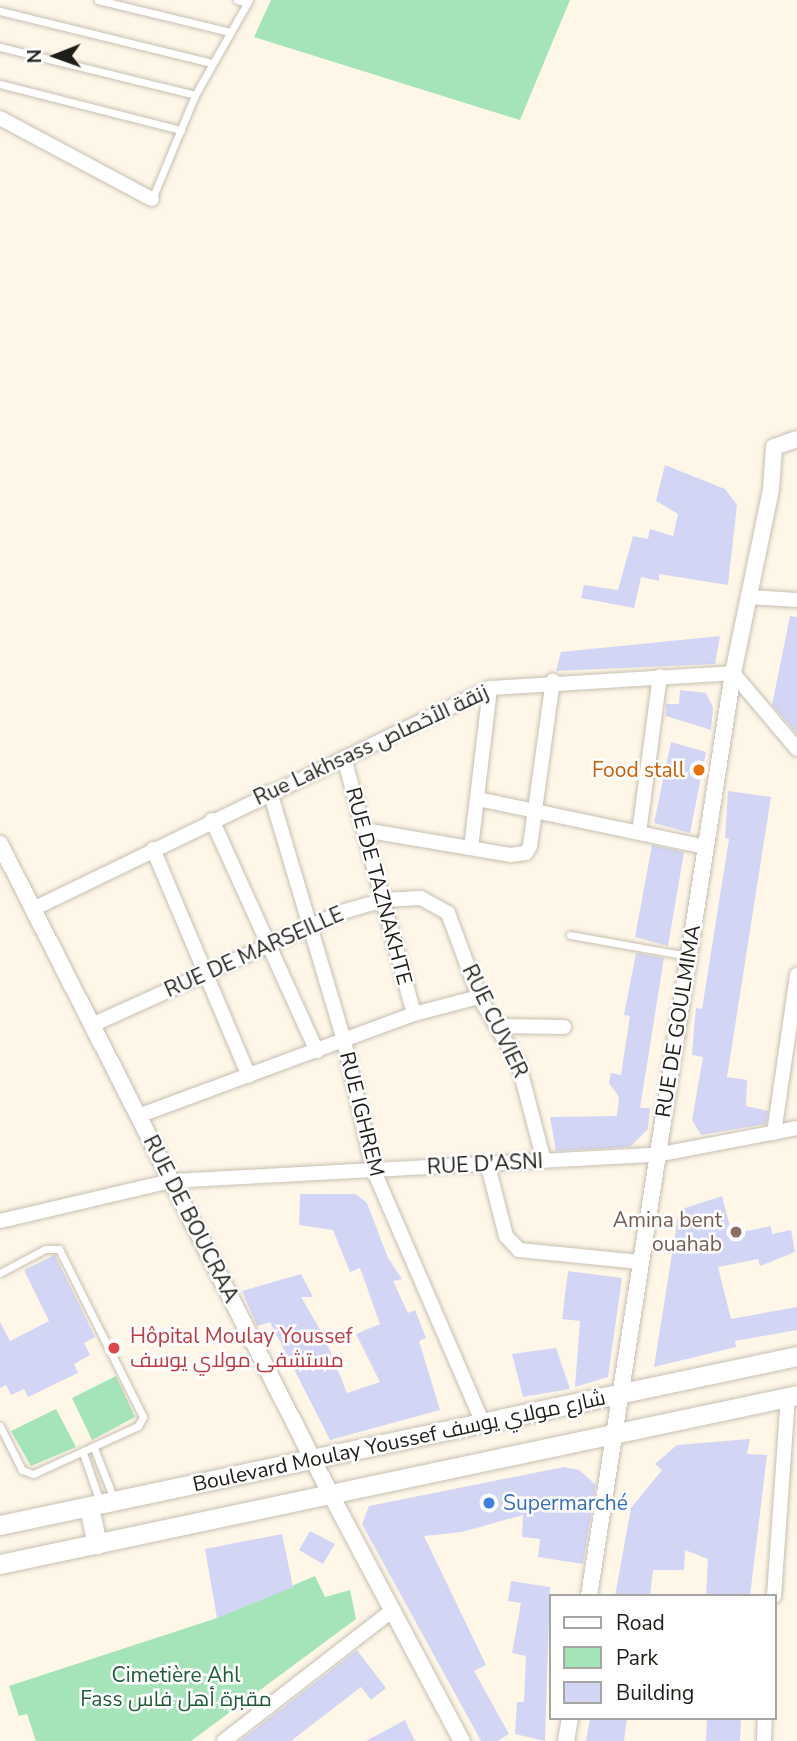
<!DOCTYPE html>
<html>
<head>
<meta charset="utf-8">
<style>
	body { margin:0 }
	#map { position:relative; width:797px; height:1741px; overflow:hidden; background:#fef7e8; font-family:"Nunito Sans",Cairo,sans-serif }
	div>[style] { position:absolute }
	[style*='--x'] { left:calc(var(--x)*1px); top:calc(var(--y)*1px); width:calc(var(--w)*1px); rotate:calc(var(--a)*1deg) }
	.green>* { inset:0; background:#a5e3b9 }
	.building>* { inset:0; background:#d3d5f5 }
	.roads { filter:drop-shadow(0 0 2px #c7c0b2) drop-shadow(0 0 2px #c7c0b2) }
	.service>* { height:7px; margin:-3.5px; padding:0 3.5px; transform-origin:3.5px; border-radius:3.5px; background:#fff }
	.minor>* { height:14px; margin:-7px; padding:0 7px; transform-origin:7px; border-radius:7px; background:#fff }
	.tertiary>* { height:16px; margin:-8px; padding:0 8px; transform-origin:8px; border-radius:8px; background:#fff }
	.secondary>* { height:19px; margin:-9.5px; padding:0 9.5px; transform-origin:9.5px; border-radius:9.5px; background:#fff }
	.dots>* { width:19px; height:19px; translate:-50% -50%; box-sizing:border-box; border:4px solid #fff; border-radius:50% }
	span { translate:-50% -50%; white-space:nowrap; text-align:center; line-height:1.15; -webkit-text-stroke:5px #fff; paint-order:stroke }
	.street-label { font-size:21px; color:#1f1d17 }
	.food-label { font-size:21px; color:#c56008 }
	.right { translate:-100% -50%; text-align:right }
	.education-label { font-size:21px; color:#785e54 }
	.health-label { font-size:21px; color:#be3a42 }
	.left { translate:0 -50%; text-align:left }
	.shop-label { font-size:21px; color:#366cbe }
	.park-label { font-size:21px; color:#205c39 }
	.legend { position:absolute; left:549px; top:1594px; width:228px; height:126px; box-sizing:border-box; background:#fff; border:2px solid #a5a5a2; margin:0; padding:9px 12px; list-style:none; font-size:21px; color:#1f1d17 }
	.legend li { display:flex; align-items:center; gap:14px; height:35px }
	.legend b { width:35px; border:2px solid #a5a5a2 }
	.north { position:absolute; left:21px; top:21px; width:70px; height:70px; -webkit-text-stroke:5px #fff; paint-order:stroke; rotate:269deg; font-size:19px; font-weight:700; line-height:28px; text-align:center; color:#1f1d17 }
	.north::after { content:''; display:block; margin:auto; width:24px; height:32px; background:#1f1d17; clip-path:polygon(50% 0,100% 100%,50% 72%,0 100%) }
</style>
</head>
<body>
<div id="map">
	<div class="green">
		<i style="clip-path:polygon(271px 0,570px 0,520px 120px,254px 37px)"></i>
		<i style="clip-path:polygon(116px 1376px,135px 1417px,92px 1440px,72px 1398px)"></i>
		<i style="clip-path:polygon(56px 1409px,76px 1447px,31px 1466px,11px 1431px)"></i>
		<i style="clip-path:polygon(315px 1576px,325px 1597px,350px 1590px,356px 1619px,191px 1741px,36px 1741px,27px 1714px,19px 1716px,9px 1686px,217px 1618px)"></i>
	</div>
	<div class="building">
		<i style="clip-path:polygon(665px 465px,725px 489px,737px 505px,728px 585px,659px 574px,659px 581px,641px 577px,634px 608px,581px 598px,584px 585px,618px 590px,633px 536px,648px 539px,650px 529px,673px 536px,678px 514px,656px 501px)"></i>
		<i style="clip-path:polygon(790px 616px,797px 617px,797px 734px,772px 705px)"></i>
		<i style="clip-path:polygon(720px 636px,715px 664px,556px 671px,561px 652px)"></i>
		<i style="clip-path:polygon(680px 690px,706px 693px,713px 708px,711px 730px,666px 716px,666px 704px,679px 704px)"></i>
		<i style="clip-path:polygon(671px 742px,706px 752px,690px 833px,654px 823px)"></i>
		<i style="clip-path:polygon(728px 791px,771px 797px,727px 1077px,747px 1080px,746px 1106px,768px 1111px,766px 1124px,701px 1135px,692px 1120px,703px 1057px,692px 1055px,694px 1029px,696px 1008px,702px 1009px,729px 839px,725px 838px)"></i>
		<i style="clip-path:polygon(652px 845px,684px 852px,668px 946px,635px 937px)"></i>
		<i style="clip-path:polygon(636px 953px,664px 958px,640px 1108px,650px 1108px,648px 1129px,630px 1147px,556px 1151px,550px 1117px,617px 1116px,619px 1097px,609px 1083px,611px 1073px,621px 1075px,630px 1016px,624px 1015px)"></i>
		<i style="clip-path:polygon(300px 1194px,356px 1194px,367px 1203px,388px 1258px,402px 1279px,393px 1281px,408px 1313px,415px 1310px,426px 1338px,419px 1341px,440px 1410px,330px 1440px,270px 1322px,257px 1326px,242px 1291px,301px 1274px,313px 1297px,301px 1297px,325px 1338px,347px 1393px,380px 1382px,356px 1334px,380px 1324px,360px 1268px,350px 1272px,333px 1230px,299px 1225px)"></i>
		<i style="clip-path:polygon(722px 1196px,732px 1234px,771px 1226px,772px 1234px,791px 1230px,795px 1252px,760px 1266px,758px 1259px,718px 1267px,731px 1319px,797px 1307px,797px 1330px,735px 1341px,736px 1347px,654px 1367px,679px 1210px)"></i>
		<i style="clip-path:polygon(55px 1255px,95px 1337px,84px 1343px,90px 1355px,74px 1364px,78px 1373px,28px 1397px,24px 1389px,11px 1395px,6px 1385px,0 1388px,0 1322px,10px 1341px,49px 1321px,24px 1270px)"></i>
		<i style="clip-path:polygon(568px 1271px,622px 1278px,608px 1377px,575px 1387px,580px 1321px,562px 1319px)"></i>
		<i style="clip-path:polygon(556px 1348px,570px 1389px,523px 1397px,512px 1354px)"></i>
		<i style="clip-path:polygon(750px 1439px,747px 1454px,767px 1455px,750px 1596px,706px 1596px,708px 1559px,685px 1550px,684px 1570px,653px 1570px,650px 1596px,615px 1596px,631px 1508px,662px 1470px,655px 1464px,677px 1445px)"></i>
		<i style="clip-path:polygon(564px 1467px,579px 1470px,596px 1485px,583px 1564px,538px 1557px,540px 1539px,522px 1537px,523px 1515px,462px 1532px,424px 1536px,486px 1665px,474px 1671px,509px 1734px,498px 1741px,481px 1741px,362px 1524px,369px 1506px)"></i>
		<i style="clip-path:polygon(310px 1531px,335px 1544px,323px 1564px,299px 1550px)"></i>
		<i style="clip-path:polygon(282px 1534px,293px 1587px,217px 1618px,205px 1549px)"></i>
		<i style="clip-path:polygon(511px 1581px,550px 1587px,545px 1741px,515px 1734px,517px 1702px,524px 1702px,526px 1656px,512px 1653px,521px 1603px,508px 1601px)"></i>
		<i style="clip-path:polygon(357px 1650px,386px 1688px,371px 1700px,361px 1687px,291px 1741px,240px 1741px)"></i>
		<i style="clip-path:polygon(590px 1718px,627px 1718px,624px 1741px,586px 1741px)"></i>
		<i style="clip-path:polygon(707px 1718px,741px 1718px,740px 1741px,706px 1741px)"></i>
		<i style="clip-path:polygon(405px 1720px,415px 1741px,366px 1741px)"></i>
	</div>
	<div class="roads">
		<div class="service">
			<i style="--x:98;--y:0;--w:136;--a:13.6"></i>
			<i style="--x:237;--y:0;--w:11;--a:15"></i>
			<i style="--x:0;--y:11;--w:217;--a:13.8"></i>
			<i style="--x:0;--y:47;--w:201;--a:13.8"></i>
			<i style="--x:0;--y:84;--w:187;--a:14.3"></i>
			<i style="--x:152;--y:199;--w:113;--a:-67.5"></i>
			<i style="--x:195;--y:95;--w:109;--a:-60.4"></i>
			<i style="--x:570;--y:935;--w:120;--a:10.1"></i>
			<i style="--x:0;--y:1273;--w:51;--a:-28.1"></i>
			<i style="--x:45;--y:1249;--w:14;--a:0"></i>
			<i style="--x:59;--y:1249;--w:188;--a:63.4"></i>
			<i style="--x:143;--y:1417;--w:10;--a:119"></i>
			<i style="--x:138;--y:1426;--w:115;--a:155.4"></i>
			<i style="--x:33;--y:1474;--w:12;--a:-160"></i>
			<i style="--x:22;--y:1470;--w:49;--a:-116.6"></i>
			<i style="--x:94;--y:1448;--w:55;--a:68.6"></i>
			<i style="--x:83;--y:1453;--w:52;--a:70.9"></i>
		</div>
		<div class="minor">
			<i style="--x:0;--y:118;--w:172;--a:28.1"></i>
			<i style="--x:749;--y:597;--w:48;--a:3.6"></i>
			<i style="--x:344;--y:758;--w:265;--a:74.7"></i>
			<i style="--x:270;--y:792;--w:260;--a:73.4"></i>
			<i style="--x:344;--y:1041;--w:131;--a:77.2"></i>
			<i style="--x:373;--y:1169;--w:279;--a:66.6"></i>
			<i style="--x:478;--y:799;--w:233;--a:11.9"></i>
			<i style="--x:212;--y:820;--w:254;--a:65.6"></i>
			<i style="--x:364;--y:830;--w:148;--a:9.7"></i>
			<i style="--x:510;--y:855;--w:16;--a:-7"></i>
			<i style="--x:526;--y:853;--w:8;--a:-60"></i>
			<i style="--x:530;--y:846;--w:167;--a:-82.1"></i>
			<i style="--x:639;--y:833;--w:158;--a:-82.4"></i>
			<i style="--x:471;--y:848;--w:161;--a:-83.2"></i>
			<i style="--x:153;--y:849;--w:246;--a:67.1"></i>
			<i style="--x:33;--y:909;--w:508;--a:-25.81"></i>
			<i style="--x:490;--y:688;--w:243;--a:-3.5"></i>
			<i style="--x:733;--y:673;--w:99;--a:49.9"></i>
			<i style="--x:92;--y:1025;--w:274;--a:-24.3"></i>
			<i style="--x:342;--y:912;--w:43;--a:-16.3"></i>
			<i style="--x:383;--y:900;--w:38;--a:-3"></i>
			<i style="--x:421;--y:898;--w:31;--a:29"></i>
			<i style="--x:448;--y:913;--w:90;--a:69.7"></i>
			<i style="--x:479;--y:997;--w:76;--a:59"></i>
			<i style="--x:518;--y:1062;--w:102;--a:75.3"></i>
			<i style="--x:499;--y:1026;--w:65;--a:0.9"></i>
			<i style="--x:138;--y:1116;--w:294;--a:-20.3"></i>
			<i style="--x:414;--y:1014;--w:67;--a:-14.7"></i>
			<i style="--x:774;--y:1133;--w:160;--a:-81.7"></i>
			<i style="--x:488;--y:1166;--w:72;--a:75.6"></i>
			<i style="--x:506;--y:1236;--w:19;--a:47"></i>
			<i style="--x:519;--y:1250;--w:122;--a:5.7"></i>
			<i style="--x:0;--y:1221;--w:176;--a:-13.2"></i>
			<i style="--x:171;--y:1181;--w:486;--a:-3.1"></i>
			<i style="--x:656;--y:1155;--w:144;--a:-10.8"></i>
			<i style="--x:774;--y:1596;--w:199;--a:-86"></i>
			<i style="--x:224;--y:1741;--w:214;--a:-37.8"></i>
			<i style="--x:764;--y:1741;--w:23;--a:-88"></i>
		</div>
		<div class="tertiary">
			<i style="--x:0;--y:844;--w:730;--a:63.05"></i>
			<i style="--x:331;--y:1495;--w:279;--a:62"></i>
			<i style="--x:589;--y:1596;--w:934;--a:-81.13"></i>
			<i style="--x:733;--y:673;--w:188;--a:-78.3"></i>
			<i style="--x:771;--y:489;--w:42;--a:-85.9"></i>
			<i style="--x:774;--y:447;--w:24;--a:-19"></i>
			<i style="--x:566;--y:1741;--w:23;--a:-80"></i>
		</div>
		<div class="secondary">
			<i style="--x:89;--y:1507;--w:38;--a:78"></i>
			<i style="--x:0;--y:1525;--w:815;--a:-11.97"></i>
			<i style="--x:0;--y:1564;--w:815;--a:-11.97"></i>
		</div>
	</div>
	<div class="dots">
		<i style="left:699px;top:770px;background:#e8710a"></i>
		<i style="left:736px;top:1232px;background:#8d6e63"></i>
		<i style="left:114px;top:1348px;background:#e0444e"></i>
		<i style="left:489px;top:1503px;background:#3f7fe0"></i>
	</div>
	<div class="street-label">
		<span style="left:371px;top:745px;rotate:-25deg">Rue Lakhsass زنقة الأخصاص</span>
		<span style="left:379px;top:886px;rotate:75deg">RUE DE TAZNAKHTE</span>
		<span style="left:254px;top:952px;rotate:-24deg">RUE DE MARSEILLE</span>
		<span style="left:495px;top:1021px;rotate:64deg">RUE CUVIER</span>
		<span style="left:678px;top:1021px;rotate:-81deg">RUE DE GOULMIMA</span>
		<span style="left:362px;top:1114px;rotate:76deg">RUE IGHREM</span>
		<span style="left:485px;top:1164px;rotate:-3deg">RUE D'ASNI</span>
		<span style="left:191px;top:1219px;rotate:63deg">RUE DE BOUCRAA</span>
		<span style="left:399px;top:1441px;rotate:-12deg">Boulevard Moulay Youssef شارع مولاي يوسف</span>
	</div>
	<div class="food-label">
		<span class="right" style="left:685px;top:770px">Food stall</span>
	</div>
	<div class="education-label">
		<span class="right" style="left:722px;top:1232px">Amina bent<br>ouahab</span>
	</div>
	<div class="health-label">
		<span class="left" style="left:130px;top:1348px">Hôpital Moulay Youssef<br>مستشفى مولاي يوسف</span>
	</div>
	<div class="shop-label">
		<span class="left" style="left:503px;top:1503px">Supermarché</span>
	</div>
	<div class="park-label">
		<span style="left:176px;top:1687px">Cimetière Ahl<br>Fass مقبرة أهل فاس</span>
	</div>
	<ul class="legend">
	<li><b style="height:9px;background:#fff"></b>Road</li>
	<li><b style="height:19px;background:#a5e3b9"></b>Park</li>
	<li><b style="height:19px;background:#d3d5f5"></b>Building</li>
	</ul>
	<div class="north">N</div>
</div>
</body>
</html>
